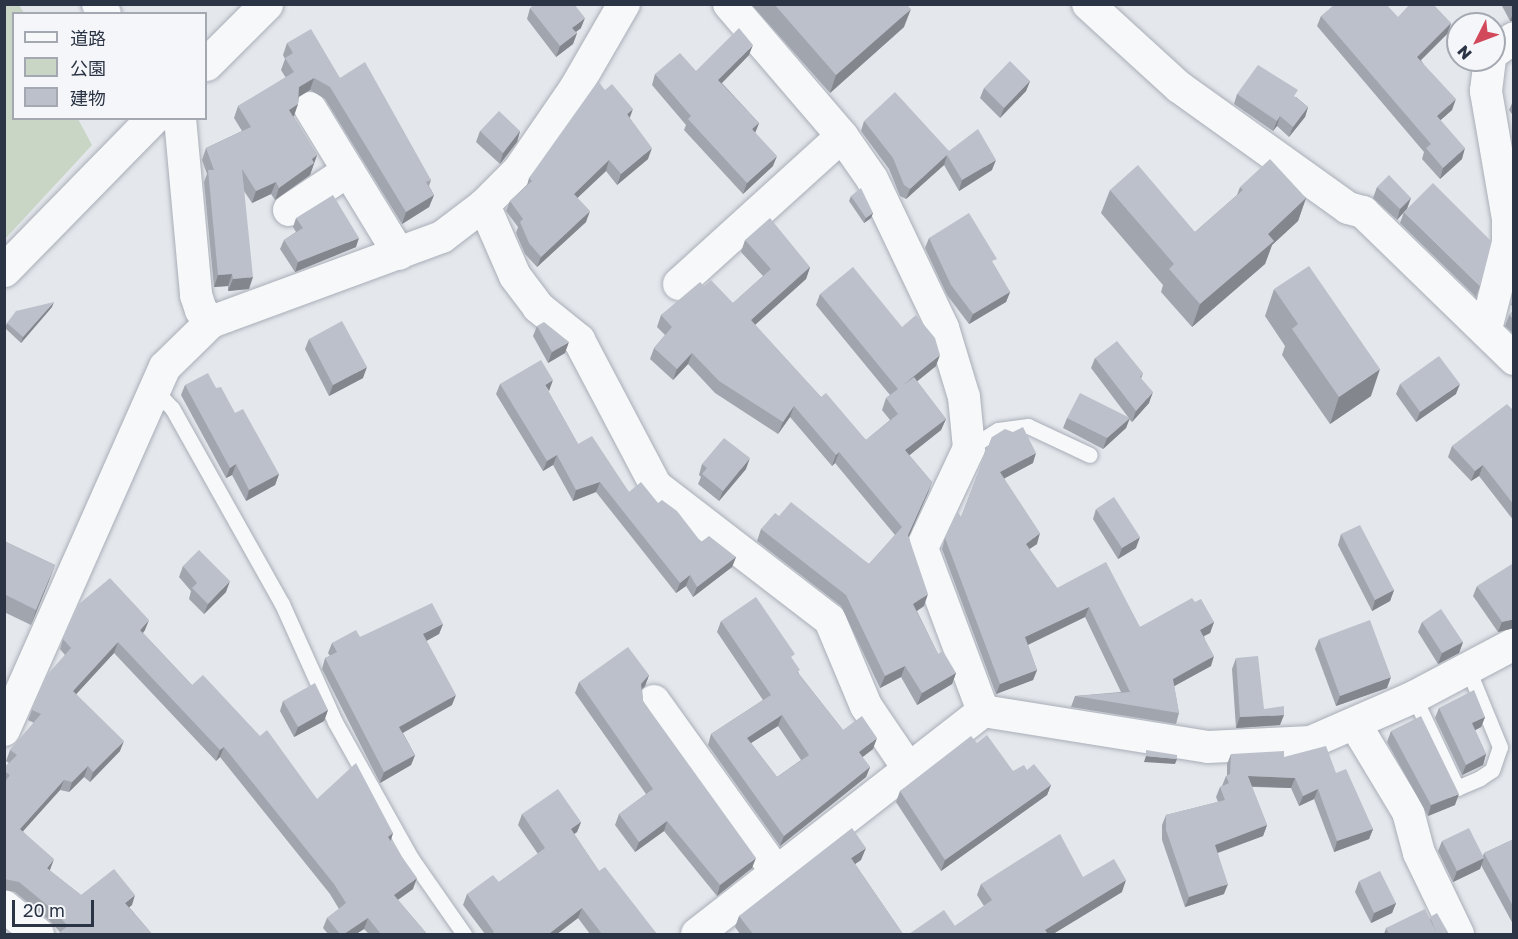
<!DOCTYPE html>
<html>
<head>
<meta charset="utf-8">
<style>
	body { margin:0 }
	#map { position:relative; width:1518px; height:939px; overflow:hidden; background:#e4e7ec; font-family:"Golos Text","Noto Sans JP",sans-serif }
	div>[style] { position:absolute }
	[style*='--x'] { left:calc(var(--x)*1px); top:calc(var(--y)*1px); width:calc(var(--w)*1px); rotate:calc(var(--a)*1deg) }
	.green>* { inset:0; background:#c9d6c5 }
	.roads { filter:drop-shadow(0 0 2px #a9aeb7) drop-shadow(0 0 2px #a9aeb7) }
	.service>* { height:15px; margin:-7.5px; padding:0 7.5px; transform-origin:7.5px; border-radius:7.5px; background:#f7f8fa }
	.minor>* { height:32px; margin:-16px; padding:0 16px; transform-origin:16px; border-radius:16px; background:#f7f8fa }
	.tertiary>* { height:33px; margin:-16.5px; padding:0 16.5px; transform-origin:16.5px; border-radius:16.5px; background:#f7f8fa }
	.wall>* { inset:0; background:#a1a5ae }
	.shaded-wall>* { inset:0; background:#83868d }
	.building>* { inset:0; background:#bbc0ca }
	span { translate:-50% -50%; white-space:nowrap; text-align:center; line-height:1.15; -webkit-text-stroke:6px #f4f6f9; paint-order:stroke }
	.frame { position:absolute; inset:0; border:6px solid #2b3445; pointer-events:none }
	.legend { position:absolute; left:12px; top:12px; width:195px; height:108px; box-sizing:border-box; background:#f4f6f9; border:2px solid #a4a8b1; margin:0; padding:8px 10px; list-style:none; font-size:18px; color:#2b3445 }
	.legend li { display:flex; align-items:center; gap:12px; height:30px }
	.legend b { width:30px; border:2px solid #a4a8b1 }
	.north { position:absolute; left:1446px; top:12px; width:60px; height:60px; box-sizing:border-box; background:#f4f6f9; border:2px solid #a4a8b1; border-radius:50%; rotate:228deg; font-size:16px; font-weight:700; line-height:24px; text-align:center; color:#2b3445 }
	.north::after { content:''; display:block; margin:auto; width:21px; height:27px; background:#d1495b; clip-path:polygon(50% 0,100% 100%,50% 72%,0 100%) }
	.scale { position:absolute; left:12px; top:900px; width:82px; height:27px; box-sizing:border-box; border:3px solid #2b3445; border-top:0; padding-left:8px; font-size:18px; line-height:21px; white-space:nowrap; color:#2b3445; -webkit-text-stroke:4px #f4f6f9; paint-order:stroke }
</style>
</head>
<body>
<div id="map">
	<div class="green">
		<i style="clip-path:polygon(5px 4px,19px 5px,24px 13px,14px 14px,14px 118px,78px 119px,92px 145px,5px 239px)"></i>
	</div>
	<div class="roads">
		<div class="service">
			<i style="--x:155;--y:390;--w:25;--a:47"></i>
			<i style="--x:172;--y:408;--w:225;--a:60.7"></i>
			<i style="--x:282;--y:604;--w:129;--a:65.8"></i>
			<i style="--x:335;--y:722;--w:156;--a:60.8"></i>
			<i style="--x:411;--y:858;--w:93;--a:55.1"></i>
			<i style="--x:969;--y:448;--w:34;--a:-32"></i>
			<i style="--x:998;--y:430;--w:30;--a:-8"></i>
			<i style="--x:1028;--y:426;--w:68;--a:25.1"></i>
			<i style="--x:1414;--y:697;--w:101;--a:64.7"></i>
			<i style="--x:1457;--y:788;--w:25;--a:-23"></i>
			<i style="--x:1480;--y:778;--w:14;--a:-34"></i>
			<i style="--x:1492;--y:770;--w:24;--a:-71"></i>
			<i style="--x:1500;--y:747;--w:84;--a:-112.3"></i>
		</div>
		<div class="minor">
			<i style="--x:98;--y:4;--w:12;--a:55"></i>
			<i style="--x:729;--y:4;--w:174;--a:49.4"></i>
			<i style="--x:842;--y:136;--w:52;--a:55.1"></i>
			<i style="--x:872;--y:179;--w:165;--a:64.5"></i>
			<i style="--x:943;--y:328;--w:72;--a:73.1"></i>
			<i style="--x:964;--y:397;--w:51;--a:84.4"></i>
			<i style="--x:969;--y:448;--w:110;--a:115.2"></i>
			<i style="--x:922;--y:548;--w:174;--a:69.5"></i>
			<i style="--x:1088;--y:4;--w:123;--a:42.4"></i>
			<i style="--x:1179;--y:87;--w:208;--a:35.6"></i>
			<i style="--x:1348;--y:208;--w:16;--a:15"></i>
			<i style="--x:1363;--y:212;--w:211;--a:44.2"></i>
			<i style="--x:1494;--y:52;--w:24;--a:-35"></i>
			<i style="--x:310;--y:108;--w:171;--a:58.6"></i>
			<i style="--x:180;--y:118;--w:178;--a:84.8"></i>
			<i style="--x:196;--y:295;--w:16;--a:72"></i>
			<i style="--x:201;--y:310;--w:16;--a:50"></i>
			<i style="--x:484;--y:205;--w:77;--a:66.4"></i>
			<i style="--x:515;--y:276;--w:39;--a:53"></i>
			<i style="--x:538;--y:307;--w:53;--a:38.8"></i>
			<i style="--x:579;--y:340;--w:165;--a:62.2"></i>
			<i style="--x:656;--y:486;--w:220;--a:37.6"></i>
			<i style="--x:830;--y:620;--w:93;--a:67.3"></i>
			<i style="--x:866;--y:706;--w:78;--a:55.9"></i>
			<i style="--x:289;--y:210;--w:71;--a:-33.5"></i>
			<i style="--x:679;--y:284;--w:220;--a:-42.2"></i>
			<i style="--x:1486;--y:329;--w:89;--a:-75.7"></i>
			<i style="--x:1508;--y:243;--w:24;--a:-90"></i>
			<i style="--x:1508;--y:219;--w:130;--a:-99.8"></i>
			<i style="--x:1486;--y:91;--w:31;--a:-83"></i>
			<i style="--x:654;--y:701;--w:208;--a:54.4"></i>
			<i style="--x:983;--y:711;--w:228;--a:9.1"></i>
			<i style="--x:1208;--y:747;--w:103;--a:-2.8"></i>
			<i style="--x:1311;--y:742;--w:112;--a:-23.6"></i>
			<i style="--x:1414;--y:697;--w:113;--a:-27.9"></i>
			<i style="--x:1355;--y:724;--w:103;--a:58.9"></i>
			<i style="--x:1408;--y:812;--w:42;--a:75"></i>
			<i style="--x:1419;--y:853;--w:90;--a:64.3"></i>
			<i style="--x:4;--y:730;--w:397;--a:-66.1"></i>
			<i style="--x:165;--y:367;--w:64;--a:-44.4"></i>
			<i style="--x:211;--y:322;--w:246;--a:-20.2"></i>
			<i style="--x:442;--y:237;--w:53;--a:-37.3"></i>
			<i style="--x:484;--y:205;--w:49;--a:-45"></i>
			<i style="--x:519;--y:170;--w:101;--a:-55.5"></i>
			<i style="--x:576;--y:87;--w:96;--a:-60"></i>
			<i style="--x:4;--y:906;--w:44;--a:39.5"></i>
			<i style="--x:697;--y:934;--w:363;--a:-37.9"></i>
		</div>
		<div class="tertiary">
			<i style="--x:206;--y:64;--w:85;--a:-45"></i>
			<i style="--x:4;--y:270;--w:213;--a:-45.6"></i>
		</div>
	</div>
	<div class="wall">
		<i style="clip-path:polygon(751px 4px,906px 4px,904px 27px,830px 93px)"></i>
		<i style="clip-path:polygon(1501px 4px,1514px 4px,1514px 21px,1510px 21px)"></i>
		<i style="clip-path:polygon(530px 8px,581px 28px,576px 32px,577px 33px,573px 44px,556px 57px,527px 19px)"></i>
		<i style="clip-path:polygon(1321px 16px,1398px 17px,1451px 23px,1448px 33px,1421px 60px,1452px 110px,1440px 120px,1462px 159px,1440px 179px,1422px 159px,1424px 152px,1317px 26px)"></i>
		<i style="clip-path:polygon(287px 43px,340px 78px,431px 180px,429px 186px,434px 195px,429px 207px,402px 224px,325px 99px,310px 90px,299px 97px,298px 104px,293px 116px,317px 155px,310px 175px,275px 200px,271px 194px,252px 203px,244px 191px,249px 289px,228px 291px,228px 286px,214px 287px,204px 182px,207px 174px,202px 160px,206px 148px,242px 131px,234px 118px,238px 106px,286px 78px,281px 70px,285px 59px,283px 55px)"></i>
		<i style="clip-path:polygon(749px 55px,722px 83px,759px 123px,755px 133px,773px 166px,743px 194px,684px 130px,686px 125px,652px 85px,655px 74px,696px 71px)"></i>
		<i style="clip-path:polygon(1030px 81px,1026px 91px,1000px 118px,980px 98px,984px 88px)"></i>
		<i style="clip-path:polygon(605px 90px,630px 118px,648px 159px,617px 185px,606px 171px,577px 198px,586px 222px,537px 267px,525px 254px,516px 233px,518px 227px,506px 211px,510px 201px,527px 185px,529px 178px)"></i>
		<i style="clip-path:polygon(1237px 94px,1296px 97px,1308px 107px,1305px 117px,1289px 137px,1277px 126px,1273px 131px,1234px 104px)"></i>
		<i style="clip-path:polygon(1514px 99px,1514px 117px,1509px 110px)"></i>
		<i style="clip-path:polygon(864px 121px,949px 151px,992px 170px,959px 191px,944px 165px,906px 199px,900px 196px,889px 169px,861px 131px)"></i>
		<i style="clip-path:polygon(480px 131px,520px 131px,517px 142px,500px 164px,476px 142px)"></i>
		<i style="clip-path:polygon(1240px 187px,1306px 198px,1298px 221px,1272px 245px,1265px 264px,1192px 327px,1161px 292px,1163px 285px,1101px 213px,1110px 190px,1195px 232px,1237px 195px)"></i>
		<i style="clip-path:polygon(1377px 187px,1411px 198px,1397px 220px,1373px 198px)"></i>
		<i style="clip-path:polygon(851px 196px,873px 213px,871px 218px,864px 223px,849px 201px)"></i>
		<i style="clip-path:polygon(1404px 212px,1480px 286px,1476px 297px,1400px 223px)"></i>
		<i style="clip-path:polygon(296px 218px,356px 247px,295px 272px,280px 249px,284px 240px,296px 232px,293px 227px)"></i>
		<i style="clip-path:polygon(929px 238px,994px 265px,1010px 292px,1006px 302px,969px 324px,947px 295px,925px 248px)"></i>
		<i style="clip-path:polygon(745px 240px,810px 267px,806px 279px,755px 325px,821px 397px,866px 440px,890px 420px,882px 410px,886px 398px,890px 395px,816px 305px,820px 294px,902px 327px,936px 366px,917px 381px,946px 419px,941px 430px,909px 455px,932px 482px,909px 537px,924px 606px,917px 611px,938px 654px,956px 673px,952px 684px,917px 705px,901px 677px,880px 688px,841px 606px,757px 541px,761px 529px,779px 516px,869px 564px,895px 535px,835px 463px,832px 466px,790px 417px,778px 434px,715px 393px,688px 364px,673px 380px,650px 359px,654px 348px,665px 335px,657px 327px,661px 315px,704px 286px,733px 303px,763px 276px,741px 252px)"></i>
		<i style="clip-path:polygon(1274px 289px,1371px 396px,1330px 424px,1282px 355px,1285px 346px,1265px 316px)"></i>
		<i style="clip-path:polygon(1514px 294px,1514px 306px,1511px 305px)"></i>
		<i style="clip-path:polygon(52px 307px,21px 343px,5px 328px,7px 323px)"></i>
		<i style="clip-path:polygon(1514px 310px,1514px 334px,1505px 326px,1509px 315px)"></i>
		<i style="clip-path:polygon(537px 326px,565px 353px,548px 363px,533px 336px)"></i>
		<i style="clip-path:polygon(309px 339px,363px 378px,329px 396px,305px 349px)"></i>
		<i style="clip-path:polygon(1095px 358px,1143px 373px,1141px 379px,1149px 403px,1132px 422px,1129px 419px,1126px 428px,1103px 449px,1063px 428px,1067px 418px,1128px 417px,1091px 368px)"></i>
		<i style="clip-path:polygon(500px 384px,548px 391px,578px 444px,629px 492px,658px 503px,701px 542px,736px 557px,732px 567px,693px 597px,686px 586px,676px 593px,596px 492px,573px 501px,553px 465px,543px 471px,496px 394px)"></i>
		<i style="clip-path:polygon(1400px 384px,1456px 394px,1416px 422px,1396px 394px)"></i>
		<i style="clip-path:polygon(185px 385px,216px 388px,279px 474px,275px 485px,246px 501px,232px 475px,226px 478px,181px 395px)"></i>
		<i style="clip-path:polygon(1514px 411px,1514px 521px,1479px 476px,1471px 481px,1448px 457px,1452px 446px)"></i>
		<i style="clip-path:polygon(992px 437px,1033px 463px,1004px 478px,1037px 544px,1029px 549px,1057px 588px,1140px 627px,1195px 602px,1214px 622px,1210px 633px,1204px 636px,1211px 666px,1174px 686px,1179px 713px,1176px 724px,1071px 707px,1075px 696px,1121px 692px,1085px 617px,1028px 645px,1037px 670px,1033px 680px,996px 694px,942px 549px,945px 538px,961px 517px)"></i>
		<i style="clip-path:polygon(702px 464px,746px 469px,719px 501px,698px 484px,701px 477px,699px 475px)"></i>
		<i style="clip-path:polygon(1096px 509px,1136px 548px,1118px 559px,1093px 519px)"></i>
		<i style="clip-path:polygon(1341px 534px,1394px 590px,1390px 601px,1372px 611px,1338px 545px)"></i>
		<i style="clip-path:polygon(4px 541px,55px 565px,31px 625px,4px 612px)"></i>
		<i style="clip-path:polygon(183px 566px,226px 592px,204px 614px,189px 599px,191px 591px,179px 577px)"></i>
		<i style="clip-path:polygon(1477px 586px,1514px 628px,1498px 632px,1473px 596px)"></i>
		<i style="clip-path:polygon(evenodd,721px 621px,793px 660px,799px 674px,843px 730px,873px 749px,862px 757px,870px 767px,866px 777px,780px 846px,708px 745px,711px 734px,763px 700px,717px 632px,721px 621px,778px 726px,801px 760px,777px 777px,751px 743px,778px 726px)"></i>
		<i style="clip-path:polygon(1422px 622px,1463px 642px,1459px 653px,1438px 664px,1418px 632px)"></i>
		<i style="clip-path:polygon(443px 624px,439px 634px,426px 641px,452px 705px,403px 733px,415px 755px,411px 765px,380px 783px,322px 669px,325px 658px,330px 656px,328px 653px,332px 643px,360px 637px)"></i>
		<i style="clip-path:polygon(145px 630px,143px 633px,192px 685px,317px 799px,393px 833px,390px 841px,413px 889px,398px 900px,427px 934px,369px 934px,364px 929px,356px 934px,328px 934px,323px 928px,327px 918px,339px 909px,330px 894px,220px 757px,216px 761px,114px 653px,76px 694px,120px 751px,90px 782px,84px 777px,69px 792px,60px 790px,23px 831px,49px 870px,81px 895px,132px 905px,129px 907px,152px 934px,59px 934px,60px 932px,49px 920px,15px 892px,4px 890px,4px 768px,9px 763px,6px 761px,10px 750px,34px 723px,28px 720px,32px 710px,65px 655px,60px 649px,63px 639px)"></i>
		<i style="clip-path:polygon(1319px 639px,1387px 688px,1336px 706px,1315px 649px)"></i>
		<i style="clip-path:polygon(1236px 658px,1264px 709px,1280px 725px,1236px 728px,1232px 669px)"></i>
		<i style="clip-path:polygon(649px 675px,645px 686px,642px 689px,643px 701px,752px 868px,717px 896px,664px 831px,635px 852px,615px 825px,619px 814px,646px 794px,575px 693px,579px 682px)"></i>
		<i style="clip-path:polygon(283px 701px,328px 710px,324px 721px,294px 737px,280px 711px)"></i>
		<i style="clip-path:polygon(1439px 708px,1485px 717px,1481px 727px,1475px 730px,1486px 754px,1483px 765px,1462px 775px,1435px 718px)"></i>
		<i style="clip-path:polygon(1391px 731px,1455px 805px,1428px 816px,1387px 742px)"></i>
		<i style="clip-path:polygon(977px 743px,1013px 771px,1027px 770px,1051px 785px,1047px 795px,941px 871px,896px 802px,900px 791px)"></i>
		<i style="clip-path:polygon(1231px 754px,1284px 757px,1336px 773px,1373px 829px,1369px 839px,1334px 852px,1314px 799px,1299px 806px,1291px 788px,1252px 787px,1267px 825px,1263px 836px,1218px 853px,1224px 894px,1185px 907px,1162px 840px,1162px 825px,1166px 815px,1218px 802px,1216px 797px,1220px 787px,1222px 786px,1226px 776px,1227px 776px,1227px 764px)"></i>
		<i style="clip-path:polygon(522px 814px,581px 822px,577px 832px,574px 834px,599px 871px,657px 934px,590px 934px,578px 918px,557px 934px,485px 934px,463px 905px,467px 894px,499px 882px,538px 854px,518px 825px)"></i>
		<i style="clip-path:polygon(1514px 839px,1514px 926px,1481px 865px,1480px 869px,1453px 882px,1438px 851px,1442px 841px,1483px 856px,1484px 853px)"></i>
		<i style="clip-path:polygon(861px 860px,855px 864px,903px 934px,740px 934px,735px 927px,739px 916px)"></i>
		<i style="clip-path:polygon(1083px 877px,1122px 892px,1053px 934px,909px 934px,955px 926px,984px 906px,977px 895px,981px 884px)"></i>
		<i style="clip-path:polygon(1359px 881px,1396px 903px,1392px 913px,1371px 923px,1355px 892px)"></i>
		<i style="clip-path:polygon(1429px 918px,1449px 934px,1384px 934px,1386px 928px)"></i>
	</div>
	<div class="shaded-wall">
		<i style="clip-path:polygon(911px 9px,904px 27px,830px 93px,836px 75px)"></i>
		<i style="clip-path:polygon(1514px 11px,1514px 21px,1510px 21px)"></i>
		<i style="clip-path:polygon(585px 18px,581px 28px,568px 38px,572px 28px)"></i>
		<i style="clip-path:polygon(1451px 23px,1448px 33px,1414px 67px,1417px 57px)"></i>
		<i style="clip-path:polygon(577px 33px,573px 44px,556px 57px,560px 46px)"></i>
		<i style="clip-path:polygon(753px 45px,749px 55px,715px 90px,718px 80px)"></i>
		<i style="clip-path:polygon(314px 78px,310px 90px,295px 99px,299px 87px)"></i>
		<i style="clip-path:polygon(1030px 81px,1026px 91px,1000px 118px,1004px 108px)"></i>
		<i style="clip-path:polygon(1456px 99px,1452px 110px,1433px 127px,1437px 116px)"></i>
		<i style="clip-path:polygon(298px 104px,294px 116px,285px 122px,289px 110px)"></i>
		<i style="clip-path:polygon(1308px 107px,1305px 117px,1289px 137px,1293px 127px)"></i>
		<i style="clip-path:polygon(633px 109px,629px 120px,627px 114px)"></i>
		<i style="clip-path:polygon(1280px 116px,1277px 126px,1273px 131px,1277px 121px)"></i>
		<i style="clip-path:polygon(759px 123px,755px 133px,752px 129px)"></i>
		<i style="clip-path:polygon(520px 131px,517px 142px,500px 164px,503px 153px)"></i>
		<i style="clip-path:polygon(652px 148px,648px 159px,617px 185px,621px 174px)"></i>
		<i style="clip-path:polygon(1465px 148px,1462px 159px,1440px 179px,1443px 168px)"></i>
		<i style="clip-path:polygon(317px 155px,310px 175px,275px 200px,279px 188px,312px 159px)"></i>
		<i style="clip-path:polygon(947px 155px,944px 165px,906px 199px,910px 189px)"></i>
		<i style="clip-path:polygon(777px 156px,773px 166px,743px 194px,747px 183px)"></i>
		<i style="clip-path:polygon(609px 160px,606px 171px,570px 205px,574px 194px)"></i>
		<i style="clip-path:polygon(996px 160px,992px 170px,959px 191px,962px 180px)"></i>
		<i style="clip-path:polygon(276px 182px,271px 194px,252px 203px,256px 191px)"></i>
		<i style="clip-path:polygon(434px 195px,429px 207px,402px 224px,406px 212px)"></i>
		<i style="clip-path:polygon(1306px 198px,1298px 221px,1272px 245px,1265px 264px,1192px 327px,1200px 304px,1268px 234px)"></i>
		<i style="clip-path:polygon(1411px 198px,1407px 209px,1397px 220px,1400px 209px)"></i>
		<i style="clip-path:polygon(590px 211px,586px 222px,537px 267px,541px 257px)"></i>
		<i style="clip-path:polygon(873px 213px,871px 218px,864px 223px,866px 218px)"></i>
		<i style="clip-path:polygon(359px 238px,356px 247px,295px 272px,298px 262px)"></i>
		<i style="clip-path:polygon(810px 267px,806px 279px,747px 332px,751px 320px)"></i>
		<i style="clip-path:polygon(232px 274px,228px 286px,214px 287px,218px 275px)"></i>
		<i style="clip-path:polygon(253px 277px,249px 289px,228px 291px,233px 279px)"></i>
		<i style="clip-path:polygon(1010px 292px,1006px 302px,969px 324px,973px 314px)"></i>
		<i style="clip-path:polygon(54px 302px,52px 307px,21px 343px,23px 337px)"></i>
		<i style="clip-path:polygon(569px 342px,565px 353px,548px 363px,552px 352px)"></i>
		<i style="clip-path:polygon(692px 353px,688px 364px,673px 380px,677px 369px)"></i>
		<i style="clip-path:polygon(940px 355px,936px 366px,898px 397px,902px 386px)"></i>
		<i style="clip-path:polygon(367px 367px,363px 378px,329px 396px,333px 385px)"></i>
		<i style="clip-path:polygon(1380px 369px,1371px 396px,1330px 424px,1339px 397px)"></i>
		<i style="clip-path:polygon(553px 380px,549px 391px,545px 385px)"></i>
		<i style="clip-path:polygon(1460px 384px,1456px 394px,1416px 422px,1420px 412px)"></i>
		<i style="clip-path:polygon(1153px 392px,1149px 403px,1132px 422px,1136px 411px)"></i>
		<i style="clip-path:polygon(794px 406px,790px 417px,778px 434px,783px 422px)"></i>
		<i style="clip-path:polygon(1130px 418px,1126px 428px,1103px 449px,1107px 438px)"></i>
		<i style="clip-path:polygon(946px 419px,941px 430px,901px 462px,905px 450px)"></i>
		<i style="clip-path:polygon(839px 452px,835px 463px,832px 466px,836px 455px)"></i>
		<i style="clip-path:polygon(1036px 453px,1033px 463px,996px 483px,1000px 472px)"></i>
		<i style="clip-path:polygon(557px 455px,553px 465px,543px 471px,547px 461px)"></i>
		<i style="clip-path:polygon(750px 458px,746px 469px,719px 501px,723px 491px)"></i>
		<i style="clip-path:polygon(236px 464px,232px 475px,226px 478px,230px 468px)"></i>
		<i style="clip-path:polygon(1483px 465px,1479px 476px,1471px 481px,1475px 471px)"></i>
		<i style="clip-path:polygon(279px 474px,275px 485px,246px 501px,249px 490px)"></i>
		<i style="clip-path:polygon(600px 482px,596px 492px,573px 501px,576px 490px)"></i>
		<i style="clip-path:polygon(932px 482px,928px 493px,904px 547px,908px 535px)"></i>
		<i style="clip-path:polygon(1040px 533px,1037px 544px,1022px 554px,1026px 544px)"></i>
		<i style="clip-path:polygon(1140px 537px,1136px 548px,1118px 559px,1122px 548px)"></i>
		<i style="clip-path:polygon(736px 557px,732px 567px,693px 597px,697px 587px)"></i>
		<i style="clip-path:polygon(55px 565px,49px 581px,31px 625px,36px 610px)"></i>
		<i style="clip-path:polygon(690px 575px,686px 586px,676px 593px,680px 583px)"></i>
		<i style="clip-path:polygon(230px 581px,226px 592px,204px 614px,208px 604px)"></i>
		<i style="clip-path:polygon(1394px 590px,1390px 601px,1372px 611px,1375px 600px)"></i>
		<i style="clip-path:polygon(928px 594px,924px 606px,909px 616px,913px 604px)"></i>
		<i style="clip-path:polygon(1089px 607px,1085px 617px,1021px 648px,1025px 637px)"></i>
		<i style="clip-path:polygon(1514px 619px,1514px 628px,1498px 632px,1502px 622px)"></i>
		<i style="clip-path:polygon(149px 620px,145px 630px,137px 640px,140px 630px)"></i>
		<i style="clip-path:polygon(1214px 622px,1210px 633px,1196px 640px,1200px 630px)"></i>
		<i style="clip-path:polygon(443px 624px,439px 634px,419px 645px,423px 634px)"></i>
		<i style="clip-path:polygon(118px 642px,114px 653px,69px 702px,73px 691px)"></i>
		<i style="clip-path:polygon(1463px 642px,1459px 653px,1438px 664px,1442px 653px)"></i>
		<i style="clip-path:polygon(1214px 656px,1211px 666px,1169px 689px,1173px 679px)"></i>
		<i style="clip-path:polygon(905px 666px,901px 677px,880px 688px,885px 676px)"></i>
		<i style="clip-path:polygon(1037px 670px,1033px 680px,996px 694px,1000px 684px)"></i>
		<i style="clip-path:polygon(956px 673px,952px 684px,917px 705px,922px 693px)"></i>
		<i style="clip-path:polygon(649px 675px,645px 686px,637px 694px,641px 684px)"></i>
		<i style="clip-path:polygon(1391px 677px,1387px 688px,1336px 706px,1340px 696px)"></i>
		<i style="clip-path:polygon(456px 695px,452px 705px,395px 737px,399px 727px)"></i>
		<i style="clip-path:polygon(328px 710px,324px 721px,294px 737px,298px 727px)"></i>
		<i style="clip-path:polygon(782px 715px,778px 726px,743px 748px,747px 738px)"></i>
		<i style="clip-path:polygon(1284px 715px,1280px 725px,1236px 728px,1240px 717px)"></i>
		<i style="clip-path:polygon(1485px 717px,1481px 727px,1468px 734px,1472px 723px)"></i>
		<i style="clip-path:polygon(877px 738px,873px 749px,855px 763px,859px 752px)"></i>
		<i style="clip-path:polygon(124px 741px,120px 751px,90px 782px,93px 772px)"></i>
		<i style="clip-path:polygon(224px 747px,220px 757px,216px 761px,220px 750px)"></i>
		<i style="clip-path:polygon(1486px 754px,1483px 765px,1462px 775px,1466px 765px)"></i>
		<i style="clip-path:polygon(415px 755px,411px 765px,380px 783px,384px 772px)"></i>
		<i style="clip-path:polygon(1146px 756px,1177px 759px,1175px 764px,1144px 762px)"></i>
		<i style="clip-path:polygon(88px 766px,84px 777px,69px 792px,72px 782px)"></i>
		<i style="clip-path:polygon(870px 767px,866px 777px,780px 846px,784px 836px)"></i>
		<i style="clip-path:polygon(1248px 776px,1295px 778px,1291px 788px,1245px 786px)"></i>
		<i style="clip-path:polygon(64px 780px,60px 790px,16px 839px,20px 829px)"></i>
		<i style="clip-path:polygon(1051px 785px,1047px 795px,941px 871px,945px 860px)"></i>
		<i style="clip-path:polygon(1318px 789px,1314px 799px,1299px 806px,1303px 796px)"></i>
		<i style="clip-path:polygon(1459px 794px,1455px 805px,1428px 816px,1431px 805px)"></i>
		<i style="clip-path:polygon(667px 821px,664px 831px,635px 852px,639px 842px)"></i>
		<i style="clip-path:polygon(581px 822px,577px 832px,567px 839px,571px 829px)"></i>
		<i style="clip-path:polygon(1267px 825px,1263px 836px,1211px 855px,1215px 845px)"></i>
		<i style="clip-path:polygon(1373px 829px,1369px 839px,1334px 852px,1337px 841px)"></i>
		<i style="clip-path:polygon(393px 833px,390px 843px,388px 837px)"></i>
		<i style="clip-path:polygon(866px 848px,861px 860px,846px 870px,851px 858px)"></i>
		<i style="clip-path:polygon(756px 858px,752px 868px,717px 896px,720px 885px)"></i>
		<i style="clip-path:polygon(1484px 858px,1480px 869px,1453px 882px,1457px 871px)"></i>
		<i style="clip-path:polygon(54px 859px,50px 870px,43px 879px,47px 868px)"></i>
		<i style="clip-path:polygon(417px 878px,413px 889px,390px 905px,394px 895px)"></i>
		<i style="clip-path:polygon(1126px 880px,1122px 892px,1053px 934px,1043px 934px,1045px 930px)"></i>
		<i style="clip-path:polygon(1228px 884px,1224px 894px,1185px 907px,1189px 897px)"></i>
		<i style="clip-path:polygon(135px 895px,132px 905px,122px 913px,125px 903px)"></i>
		<i style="clip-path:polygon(1396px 903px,1392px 913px,1371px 923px,1374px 913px)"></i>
		<i style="clip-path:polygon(582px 908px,578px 918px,557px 934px,548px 934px)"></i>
		<i style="clip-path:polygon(368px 918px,364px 929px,356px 934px,344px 934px)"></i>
	</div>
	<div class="building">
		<i style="clip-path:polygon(535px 4px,574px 4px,585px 18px,572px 28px,577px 33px,560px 46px,530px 8px)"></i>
		<i style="clip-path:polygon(774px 4px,906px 4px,911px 9px,836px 75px)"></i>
		<i style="clip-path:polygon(1335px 4px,1386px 4px,1398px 17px,1410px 4px,1433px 4px,1451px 23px,1417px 57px,1456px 99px,1437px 116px,1465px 148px,1443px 168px,1426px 148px,1431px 144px,1321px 16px)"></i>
		<i style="clip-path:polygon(739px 28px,753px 45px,718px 80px,759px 123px,752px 129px,777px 156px,747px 183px,688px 119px,691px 116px,655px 74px,680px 53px,696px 71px)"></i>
		<i style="clip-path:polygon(311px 29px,340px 78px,365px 62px,431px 180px,426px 182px,434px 195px,406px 212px,330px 87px,314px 78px,299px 87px,298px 104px,289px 110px,317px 155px,312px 159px,314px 163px,279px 188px,276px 182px,256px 191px,242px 169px,253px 277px,233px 279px,232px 274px,218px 275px,208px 170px,214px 170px,206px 148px,251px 127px,238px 106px,294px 72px,285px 58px,293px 53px,287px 43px)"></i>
		<i style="clip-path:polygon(1010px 61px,1030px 81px,1004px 108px,984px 88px)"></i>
		<i style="clip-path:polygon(1258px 65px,1298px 90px,1294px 96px,1308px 107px,1293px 127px,1280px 116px,1277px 121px,1237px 94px)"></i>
		<i style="clip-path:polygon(598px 81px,605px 90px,612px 84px,633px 109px,627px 114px,652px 148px,621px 174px,609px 160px,574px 194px,590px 211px,541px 257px,529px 243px,520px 222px,523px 219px,510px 201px,532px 181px,529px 178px)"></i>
		<i style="clip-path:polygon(895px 92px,949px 151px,978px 129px,996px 160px,962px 180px,947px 155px,910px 189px,904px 185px,893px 158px,864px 121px)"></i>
		<i style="clip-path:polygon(499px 111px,520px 131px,503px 153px,480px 131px)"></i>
		<i style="clip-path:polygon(1270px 159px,1306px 198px,1268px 234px,1274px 241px,1200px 304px,1169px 269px,1174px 264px,1110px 190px,1138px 165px,1195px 232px,1243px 190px,1240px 187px)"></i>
		<i style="clip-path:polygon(1389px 175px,1411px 198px,1400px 209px,1377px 187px)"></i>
		<i style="clip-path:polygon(1433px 183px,1491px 241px,1480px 286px,1404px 212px)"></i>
		<i style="clip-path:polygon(861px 188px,873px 213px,866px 218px,851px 196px)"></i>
		<i style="clip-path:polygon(333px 195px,359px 238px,298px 262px,284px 240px,303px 228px,296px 218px)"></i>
		<i style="clip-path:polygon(969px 213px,997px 259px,992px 261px,1010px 292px,973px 314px,951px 285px,929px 238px)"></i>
		<i style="clip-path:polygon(770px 218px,810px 267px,751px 320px,821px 397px,826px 393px,866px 440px,898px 414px,886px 398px,898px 389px,820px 294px,853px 267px,902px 327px,916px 315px,935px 338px,940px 355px,902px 386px,914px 377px,946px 419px,905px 450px,932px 482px,908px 535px,928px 594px,913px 604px,938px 654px,943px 651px,956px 673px,922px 693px,905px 666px,885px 676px,846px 595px,761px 529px,775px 513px,779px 516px,791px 502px,869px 564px,902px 527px,839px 452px,836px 455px,794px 406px,783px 422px,719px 381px,692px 353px,677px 369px,654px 348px,672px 327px,661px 315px,700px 282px,704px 286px,711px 280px,733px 303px,771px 269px,745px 240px)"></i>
		<i style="clip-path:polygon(1309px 266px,1380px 369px,1339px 397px,1292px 329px,1298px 324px,1274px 289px)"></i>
		<i style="clip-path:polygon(54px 302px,23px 337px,7px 323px,16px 311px)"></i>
		<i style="clip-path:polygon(1514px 310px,1514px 320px,1509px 315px)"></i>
		<i style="clip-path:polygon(342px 321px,367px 367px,333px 385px,309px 339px)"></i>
		<i style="clip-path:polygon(544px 322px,569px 342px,552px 352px,537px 326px)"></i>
		<i style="clip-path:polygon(1117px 341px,1143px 373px,1140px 377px,1153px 392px,1136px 411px,1095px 358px)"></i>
		<i style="clip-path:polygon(1439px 356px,1460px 384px,1420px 412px,1400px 384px)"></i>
		<i style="clip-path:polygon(541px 360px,553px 380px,545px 385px,578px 444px,592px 436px,629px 492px,641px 482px,658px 503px,662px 500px,677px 511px,701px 542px,709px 536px,736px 557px,697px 587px,690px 575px,680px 583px,600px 482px,576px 490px,557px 455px,547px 461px,500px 384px)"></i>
		<i style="clip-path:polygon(208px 373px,216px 388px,221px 387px,235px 413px,243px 409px,279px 474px,249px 490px,236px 464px,230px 468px,185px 385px)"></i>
		<i style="clip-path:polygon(1080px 393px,1130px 418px,1107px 438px,1067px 418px)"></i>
		<i style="clip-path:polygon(1507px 404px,1514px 411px,1514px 505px,1483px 465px,1475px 471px,1452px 446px)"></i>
		<i style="clip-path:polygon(1023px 427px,1036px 453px,1000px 472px,1040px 533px,1026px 544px,1057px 588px,1106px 562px,1140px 627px,1192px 598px,1195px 602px,1201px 599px,1214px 622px,1200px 630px,1214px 656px,1173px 679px,1179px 713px,1075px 696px,1130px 692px,1089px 607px,1025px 637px,1037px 670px,1000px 684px,945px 538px,958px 512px,961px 517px,992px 437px,1005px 429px,1013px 432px)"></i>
		<i style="clip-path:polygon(724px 438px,750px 458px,723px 491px,702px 474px,707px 468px,702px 464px)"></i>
		<i style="clip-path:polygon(1114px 497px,1140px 537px,1122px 548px,1096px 509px)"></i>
		<i style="clip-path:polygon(1360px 525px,1394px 590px,1375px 600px,1341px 534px)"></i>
		<i style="clip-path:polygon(4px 541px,55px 565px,36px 610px,4px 594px)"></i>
		<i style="clip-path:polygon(199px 550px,230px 581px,208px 604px,192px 588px,197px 583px,183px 566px)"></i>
		<i style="clip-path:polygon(1512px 564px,1514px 566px,1514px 619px,1502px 622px,1477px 586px)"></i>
		<i style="clip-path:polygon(110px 578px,149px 620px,140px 630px,192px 685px,203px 675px,260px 736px,267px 730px,317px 799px,356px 763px,393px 833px,388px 837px,417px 878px,394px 895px,427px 934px,381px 934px,368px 918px,344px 934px,340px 934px,327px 918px,346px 903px,334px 884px,224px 747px,220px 750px,118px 642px,73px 691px,124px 741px,93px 772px,88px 766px,72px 782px,64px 780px,20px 829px,54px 859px,47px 868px,81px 895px,114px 869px,135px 895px,125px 903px,152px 934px,63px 934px,60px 932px,68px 926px,53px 910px,19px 882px,4px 879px,4px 783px,10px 775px,4px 771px,4px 768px,17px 755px,10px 750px,41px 714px,32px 710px,47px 675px,71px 648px,63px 639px,79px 604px)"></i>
		<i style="clip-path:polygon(evenodd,756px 597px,795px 654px,791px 657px,800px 670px,797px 672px,843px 730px,862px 716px,877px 738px,859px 752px,870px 767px,784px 836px,711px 734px,771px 695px,721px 621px,756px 597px,782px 715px,809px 755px,777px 777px,747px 738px,782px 715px)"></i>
		<i style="clip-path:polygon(432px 603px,443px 624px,423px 634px,456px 695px,399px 727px,415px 755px,384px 772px,325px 658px,337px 652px,332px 643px,356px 630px,360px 637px)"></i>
		<i style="clip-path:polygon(1441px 609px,1463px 642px,1442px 653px,1422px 622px)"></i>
		<i style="clip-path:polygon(1370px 620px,1391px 677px,1340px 696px,1319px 639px)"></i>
		<i style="clip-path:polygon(628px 647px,649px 675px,641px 684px,643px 701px,756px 858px,720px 885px,667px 821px,639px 842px,619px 814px,653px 789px,579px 682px)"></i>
		<i style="clip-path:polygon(1258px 656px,1264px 709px,1284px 706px,1284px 715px,1240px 717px,1236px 658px)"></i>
		<i style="clip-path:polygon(315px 683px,328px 710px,298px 727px,283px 701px)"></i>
		<i style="clip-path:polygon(1474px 690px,1485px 717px,1472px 723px,1486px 754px,1466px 765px,1439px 708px)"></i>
		<i style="clip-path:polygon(1421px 716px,1459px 794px,1431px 805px,1391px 731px)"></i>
		<i style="clip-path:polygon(987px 735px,1013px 771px,1024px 765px,1027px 770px,1034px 764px,1051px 785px,945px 860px,900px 791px,971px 736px,977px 743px)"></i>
		<i style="clip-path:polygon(1326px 746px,1336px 773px,1346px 769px,1373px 829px,1337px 841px,1318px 789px,1303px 796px,1295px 778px,1248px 776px,1267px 825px,1215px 845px,1228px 884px,1189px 897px,1166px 830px,1166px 815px,1225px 800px,1220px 787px,1229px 783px,1226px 776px,1230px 774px,1231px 754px,1284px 751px,1284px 757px)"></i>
		<i style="clip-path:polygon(1146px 750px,1177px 755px,1177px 759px,1146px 756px)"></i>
		<i style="clip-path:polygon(558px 789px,581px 822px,571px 829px,599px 871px,605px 867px,657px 934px,602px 934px,582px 908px,549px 934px,491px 934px,494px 932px,467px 894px,493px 875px,499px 882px,545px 848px,522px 814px)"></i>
		<i style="clip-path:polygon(852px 828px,866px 848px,851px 858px,903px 934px,753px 934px,739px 916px)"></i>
		<i style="clip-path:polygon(1469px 828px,1484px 858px,1457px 871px,1442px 841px)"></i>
		<i style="clip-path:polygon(1060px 834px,1083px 877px,1114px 859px,1126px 880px,1045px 930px,1048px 934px,909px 934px,944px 910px,955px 926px,992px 900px,981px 884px)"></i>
		<i style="clip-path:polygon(1514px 839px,1514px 908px,1484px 853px)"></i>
		<i style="clip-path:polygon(1380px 871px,1396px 903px,1374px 913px,1359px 881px)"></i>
		<i style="clip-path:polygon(1425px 909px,1436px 932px,1430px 917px,1437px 913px,1449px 934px,1389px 934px,1386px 928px)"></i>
	</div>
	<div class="frame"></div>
	<ul class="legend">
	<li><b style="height:8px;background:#f7f8fa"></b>道路</li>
	<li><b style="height:16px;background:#c9d6c5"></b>公園</li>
	<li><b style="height:16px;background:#bbc0ca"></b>建物</li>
	</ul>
	<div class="north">N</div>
	<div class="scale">20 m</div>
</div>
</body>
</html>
